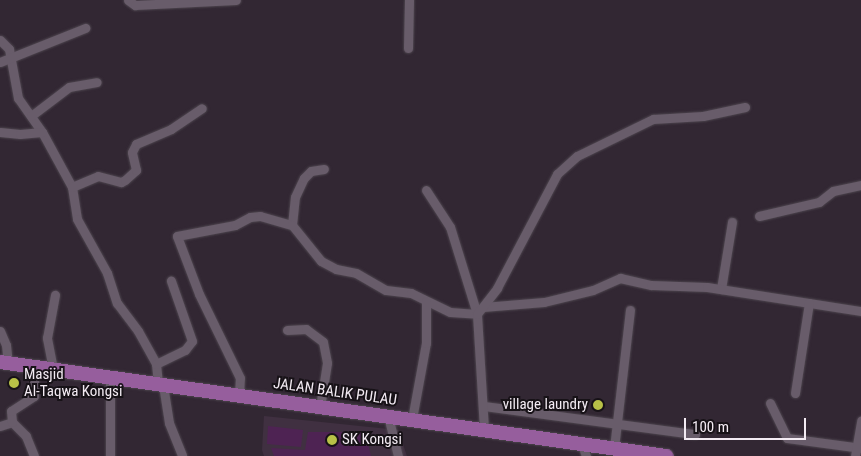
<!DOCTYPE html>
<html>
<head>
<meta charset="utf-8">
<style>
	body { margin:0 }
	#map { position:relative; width:861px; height:456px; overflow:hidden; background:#322733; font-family:"Roboto Condensed",sans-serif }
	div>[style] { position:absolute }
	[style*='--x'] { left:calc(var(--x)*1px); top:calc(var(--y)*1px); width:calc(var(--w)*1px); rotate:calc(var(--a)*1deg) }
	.built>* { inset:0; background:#403041 }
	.green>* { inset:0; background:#4e2353 }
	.roads { filter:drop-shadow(0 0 1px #4d454e) drop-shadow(0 0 1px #4d454e) }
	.street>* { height:9px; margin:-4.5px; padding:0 4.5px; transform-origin:4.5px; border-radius:4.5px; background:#685c6a }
	.primary>* { height:14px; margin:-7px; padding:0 7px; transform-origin:7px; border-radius:7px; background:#965e9d }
	.dots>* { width:14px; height:14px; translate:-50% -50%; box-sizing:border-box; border:2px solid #171217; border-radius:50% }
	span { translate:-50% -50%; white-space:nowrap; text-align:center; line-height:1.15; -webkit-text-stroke:4px #171217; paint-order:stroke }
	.poi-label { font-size:15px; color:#f3ebf3 }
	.left { translate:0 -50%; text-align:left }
	.right { translate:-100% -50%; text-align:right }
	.street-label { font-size:15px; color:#f3ebf3 }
	.scale { position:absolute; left:684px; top:418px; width:122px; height:22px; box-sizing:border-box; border:2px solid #f3ebf3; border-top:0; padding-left:6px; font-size:15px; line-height:18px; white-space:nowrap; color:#f3ebf3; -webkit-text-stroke:4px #171217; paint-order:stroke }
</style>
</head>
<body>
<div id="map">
	<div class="built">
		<i style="clip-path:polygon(264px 416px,398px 430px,407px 456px,264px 456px,262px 450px)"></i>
	</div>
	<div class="green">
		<i style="clip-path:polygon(268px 426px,303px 430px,301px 447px,267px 444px)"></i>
		<i style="clip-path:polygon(308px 432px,365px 432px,371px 456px,274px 456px,271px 448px,305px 450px)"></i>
	</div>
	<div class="roads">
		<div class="street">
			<i style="--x:128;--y:0;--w:9;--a:36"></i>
			<i style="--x:135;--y:5;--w:101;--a:-2.8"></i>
			<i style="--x:0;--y:40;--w:13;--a:45"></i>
			<i style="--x:9;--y:49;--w:50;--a:79.6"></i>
			<i style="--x:18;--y:98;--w:42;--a:54.8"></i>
			<i style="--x:42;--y:132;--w:63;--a:61.4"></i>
			<i style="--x:72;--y:187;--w:32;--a:81"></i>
			<i style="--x:77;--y:219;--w:62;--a:60.9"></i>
			<i style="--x:107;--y:273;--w:32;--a:72"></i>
			<i style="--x:117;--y:303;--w:35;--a:53"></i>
			<i style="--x:138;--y:331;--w:38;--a:61"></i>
			<i style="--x:156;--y:364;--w:20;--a:84"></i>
			<i style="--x:408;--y:48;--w:48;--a:-88.8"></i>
			<i style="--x:0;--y:62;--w:92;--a:-21.8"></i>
			<i style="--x:31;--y:116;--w:48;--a:-37.3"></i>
			<i style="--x:69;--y:87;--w:28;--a:-10"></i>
			<i style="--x:0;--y:132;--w:20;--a:6"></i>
			<i style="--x:20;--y:134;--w:22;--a:-5"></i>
			<i style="--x:72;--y:187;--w:28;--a:-23"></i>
			<i style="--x:98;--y:176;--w:24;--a:15"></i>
			<i style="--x:121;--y:182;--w:4;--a:-27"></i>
			<i style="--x:125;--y:180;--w:15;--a:-42"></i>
			<i style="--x:136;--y:170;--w:18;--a:-103"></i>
			<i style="--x:132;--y:152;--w:9;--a:-63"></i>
			<i style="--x:136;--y:144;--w:38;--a:-23"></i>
			<i style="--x:171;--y:129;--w:37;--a:-34"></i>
			<i style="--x:759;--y:216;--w:62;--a:-13.1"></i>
			<i style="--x:819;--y:202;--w:18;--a:-38"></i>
			<i style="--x:833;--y:191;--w:29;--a:-12"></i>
			<i style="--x:292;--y:225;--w:28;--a:-84"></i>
			<i style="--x:295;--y:197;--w:21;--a:-65"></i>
			<i style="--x:304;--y:178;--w:10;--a:-45"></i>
			<i style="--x:311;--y:171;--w:13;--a:-9"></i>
			<i style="--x:721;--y:289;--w:68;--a:-80.7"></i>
			<i style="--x:483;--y:307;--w:61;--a:-4.7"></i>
			<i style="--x:544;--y:302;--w:50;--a:-13.8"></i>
			<i style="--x:593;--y:290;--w:30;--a:-24"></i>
			<i style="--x:620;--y:278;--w:32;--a:13"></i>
			<i style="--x:651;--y:285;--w:56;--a:2"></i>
			<i style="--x:707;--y:287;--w:156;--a:8.9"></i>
			<i style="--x:287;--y:330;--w:19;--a:-3"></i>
			<i style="--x:306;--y:329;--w:21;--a:37"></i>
			<i style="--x:323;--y:342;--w:21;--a:79"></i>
			<i style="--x:327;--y:363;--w:45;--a:99"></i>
			<i style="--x:0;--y:331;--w:15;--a:67"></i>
			<i style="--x:6;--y:345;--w:18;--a:84"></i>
			<i style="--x:156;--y:364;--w:32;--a:-26"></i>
			<i style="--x:185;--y:350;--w:11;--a:-52"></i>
			<i style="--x:192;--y:341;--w:64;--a:-109.3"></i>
			<i style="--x:53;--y:369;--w:32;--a:-101"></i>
			<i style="--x:47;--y:338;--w:44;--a:-79.5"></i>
			<i style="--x:163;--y:385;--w:38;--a:81"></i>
			<i style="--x:169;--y:423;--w:35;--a:68"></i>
			<i style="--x:795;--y:393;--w:91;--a:-81.2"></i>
			<i style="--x:239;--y:395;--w:17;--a:-87"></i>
			<i style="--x:240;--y:378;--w:93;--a:-116"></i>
			<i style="--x:199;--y:294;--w:62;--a:-110.8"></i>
			<i style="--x:177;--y:236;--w:59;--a:-10.7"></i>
			<i style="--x:235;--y:225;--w:17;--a:-28"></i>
			<i style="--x:250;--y:217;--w:10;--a:-6"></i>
			<i style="--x:260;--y:216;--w:33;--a:16"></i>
			<i style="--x:292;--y:225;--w:46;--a:51.1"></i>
			<i style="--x:321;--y:261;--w:17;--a:28"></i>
			<i style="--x:336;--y:269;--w:20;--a:11"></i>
			<i style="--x:356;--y:273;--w:34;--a:30"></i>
			<i style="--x:386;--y:290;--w:25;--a:7"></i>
			<i style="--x:411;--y:293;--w:43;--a:26"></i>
			<i style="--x:450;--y:312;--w:27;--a:4"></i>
			<i style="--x:477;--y:314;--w:91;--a:-107.2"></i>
			<i style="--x:450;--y:227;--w:44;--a:-123"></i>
			<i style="--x:770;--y:403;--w:39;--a:64"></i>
			<i style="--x:787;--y:438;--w:75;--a:7.7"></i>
			<i style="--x:484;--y:406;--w:213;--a:7.6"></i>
			<i style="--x:388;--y:416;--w:41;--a:76"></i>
			<i style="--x:412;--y:419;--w:77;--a:-79.6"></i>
			<i style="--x:426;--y:343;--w:42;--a:-90"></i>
			<i style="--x:0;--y:426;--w:13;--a:-18"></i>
			<i style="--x:484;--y:429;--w:115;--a:-93.5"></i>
			<i style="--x:477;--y:314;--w:33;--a:-52"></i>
			<i style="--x:497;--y:288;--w:129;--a:-62.2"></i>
			<i style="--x:557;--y:174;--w:27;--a:-42"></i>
			<i style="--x:577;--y:156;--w:85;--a:-26"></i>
			<i style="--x:653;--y:119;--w:50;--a:-3.4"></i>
			<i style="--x:703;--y:116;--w:43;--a:-12.1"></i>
			<i style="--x:582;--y:444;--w:13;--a:72"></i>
			<i style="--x:614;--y:448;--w:139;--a:-83.4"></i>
			<i style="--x:34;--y:456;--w:22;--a:-112"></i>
			<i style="--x:26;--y:436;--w:20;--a:-135"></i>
			<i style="--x:12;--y:422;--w:11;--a:-95"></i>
			<i style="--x:11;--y:411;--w:27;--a:-33"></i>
			<i style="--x:34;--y:396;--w:30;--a:-90"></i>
			<i style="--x:110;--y:456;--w:79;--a:-90"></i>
			<i style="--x:855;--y:456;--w:36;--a:-80"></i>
		</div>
		<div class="primary">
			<i style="--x:0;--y:362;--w:673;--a:8.03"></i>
		</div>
	</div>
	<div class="dots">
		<i style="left:14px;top:383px;background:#b8c147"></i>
		<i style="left:598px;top:405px;background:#b8c147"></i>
		<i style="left:332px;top:440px;background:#b8c147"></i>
	</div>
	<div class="poi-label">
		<span class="left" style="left:24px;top:383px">Masjid<br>Al-Taqwa Kongsi</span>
		<span class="right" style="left:588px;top:405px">village laundry</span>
		<span class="left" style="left:342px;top:440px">SK Kongsi</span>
	</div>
	<div class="street-label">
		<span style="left:335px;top:392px;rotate:8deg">JALAN BALIK PULAU</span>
	</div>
	<div class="scale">100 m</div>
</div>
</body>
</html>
